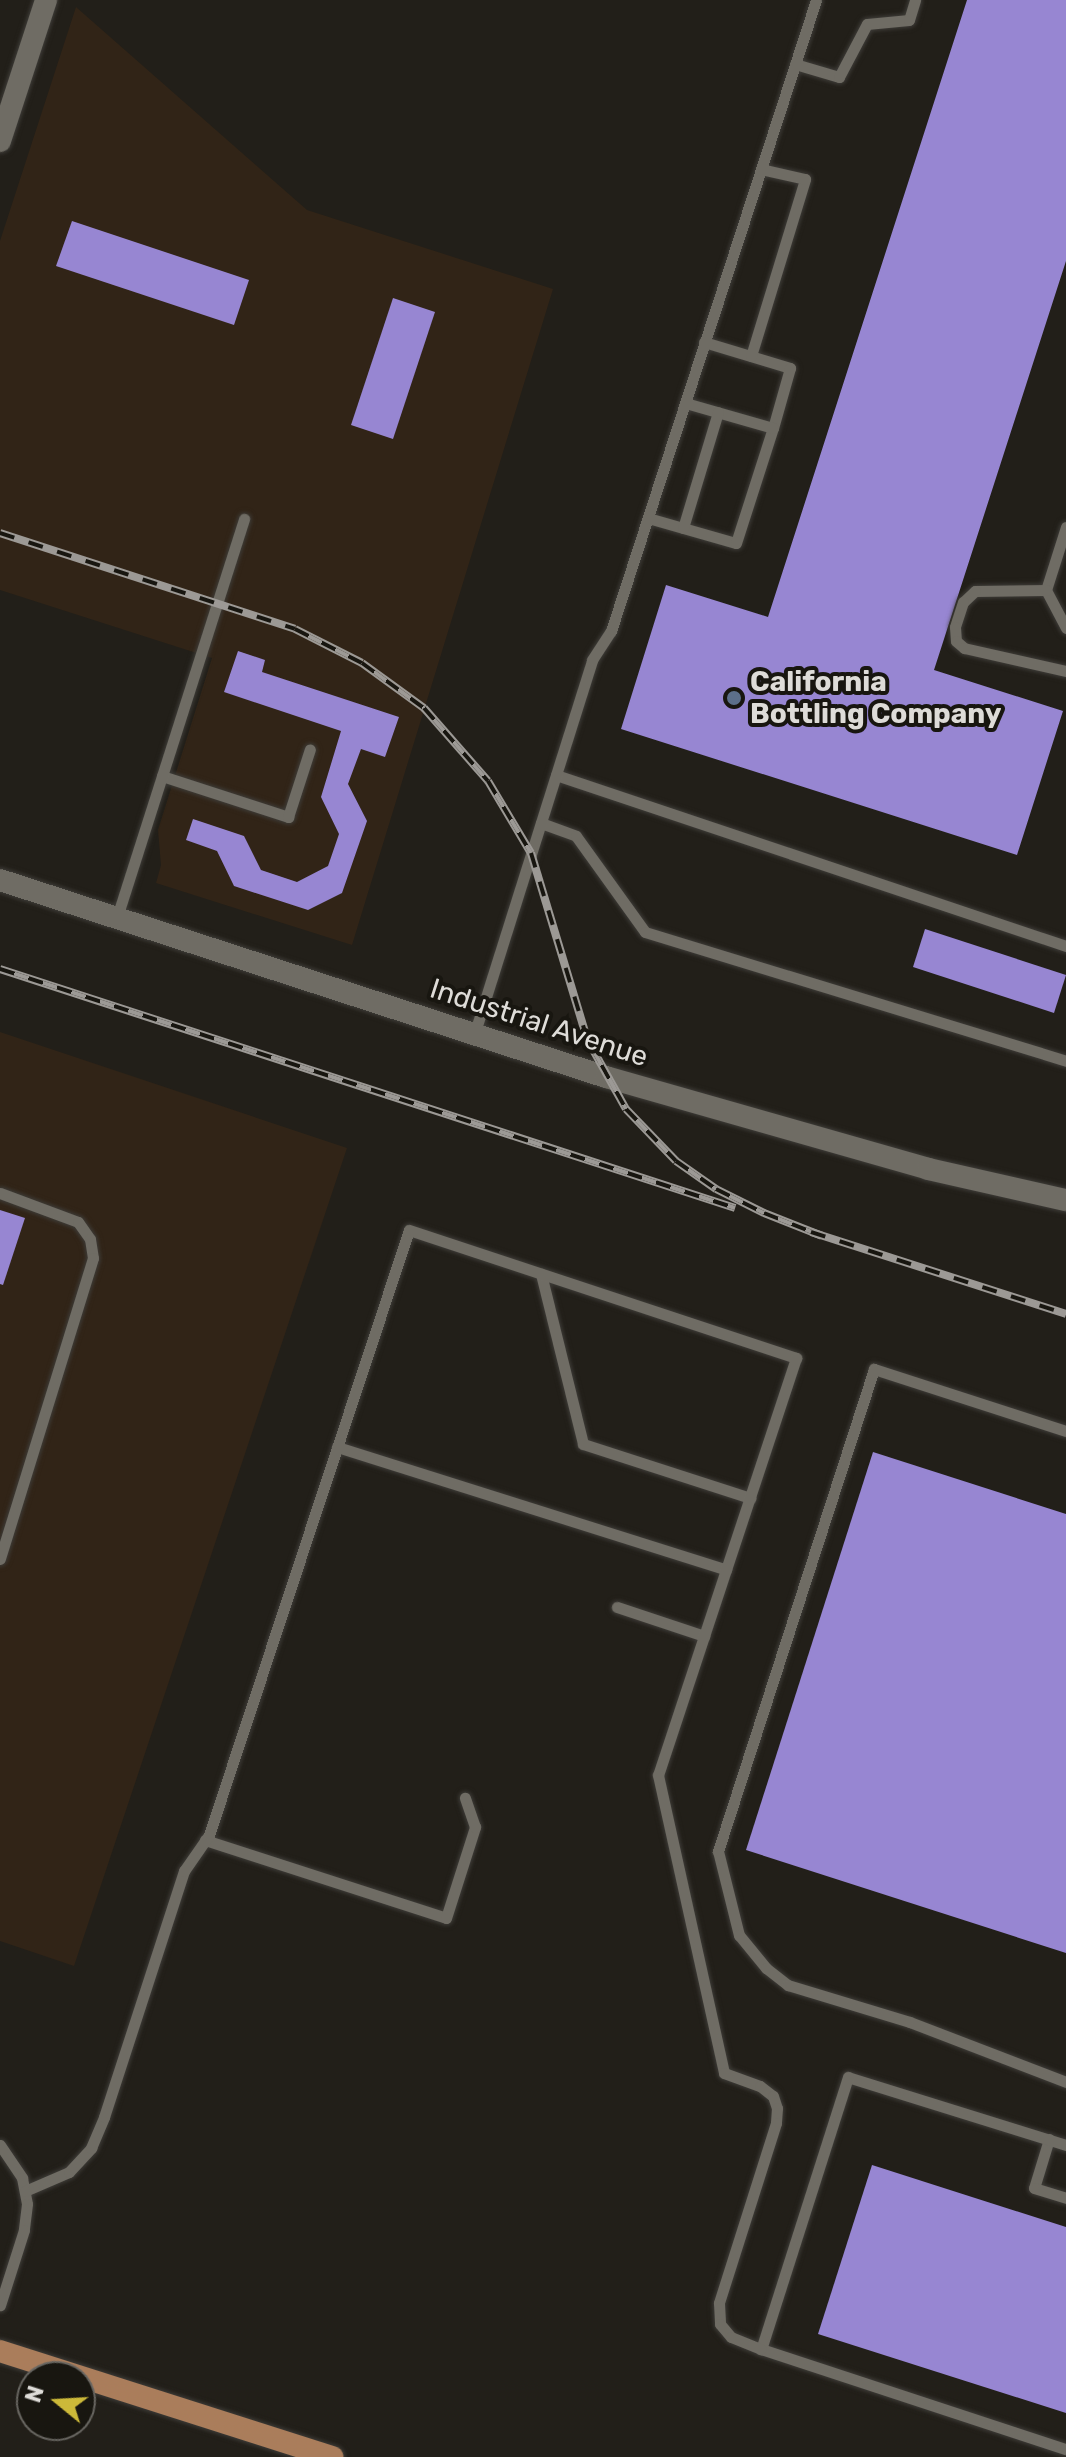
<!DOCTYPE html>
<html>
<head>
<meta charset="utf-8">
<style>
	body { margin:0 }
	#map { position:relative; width:1066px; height:2457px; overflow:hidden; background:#221f19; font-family:Rubik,sans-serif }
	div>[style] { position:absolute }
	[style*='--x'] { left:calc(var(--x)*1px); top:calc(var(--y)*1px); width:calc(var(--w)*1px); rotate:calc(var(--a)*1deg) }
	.industrial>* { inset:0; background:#312417 }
	.building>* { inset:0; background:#9786d2 }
	.roads { filter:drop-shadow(0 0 2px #3e3c38) drop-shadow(0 0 2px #3e3c38) }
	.service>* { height:11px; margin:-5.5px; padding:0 5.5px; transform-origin:5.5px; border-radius:5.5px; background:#6f6c64 }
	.tertiary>* { height:22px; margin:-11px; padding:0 11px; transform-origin:11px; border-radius:11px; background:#6f6c64 }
	.secondary>* { height:22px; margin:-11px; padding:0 11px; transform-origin:11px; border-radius:11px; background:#6f6c64 }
	.primary>* { height:22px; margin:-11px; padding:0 11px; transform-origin:11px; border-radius:11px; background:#aa7d5b }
	.rail>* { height:8px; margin-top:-4px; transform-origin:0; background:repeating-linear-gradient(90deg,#181610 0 15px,#9c9995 0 30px); box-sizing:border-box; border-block:2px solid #9c9995 }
	.dots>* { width:22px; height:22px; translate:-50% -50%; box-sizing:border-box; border:4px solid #181610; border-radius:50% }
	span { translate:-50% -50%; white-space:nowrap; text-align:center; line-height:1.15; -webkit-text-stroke:8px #181610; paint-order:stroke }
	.poi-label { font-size:28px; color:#dedcd8; font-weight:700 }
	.left { translate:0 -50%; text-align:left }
	.street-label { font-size:28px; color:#dedcd8 }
	.north { position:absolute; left:16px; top:2361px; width:80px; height:80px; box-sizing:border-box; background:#181610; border:2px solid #676560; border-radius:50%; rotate:288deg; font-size:22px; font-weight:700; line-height:32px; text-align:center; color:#dedcd8 }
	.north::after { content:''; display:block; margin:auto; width:28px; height:36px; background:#ccb939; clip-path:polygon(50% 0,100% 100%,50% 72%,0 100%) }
</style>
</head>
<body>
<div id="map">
	<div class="industrial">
		<i style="clip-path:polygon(76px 7px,307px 210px,553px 289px,352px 945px,156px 883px,161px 865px,158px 830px,212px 658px,0 590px,0 241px)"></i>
		<i style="clip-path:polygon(0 1032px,347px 1148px,74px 1966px,0 1941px)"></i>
	</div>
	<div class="building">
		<i style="clip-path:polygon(967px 0,1066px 0,1066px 261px,934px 670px,1063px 711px,1017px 855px,621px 729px,666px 585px,768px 617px)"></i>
		<i style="clip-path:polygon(72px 221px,249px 280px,234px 325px,56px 266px)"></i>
		<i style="clip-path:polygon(393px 298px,435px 312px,393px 439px,351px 425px)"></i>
		<i style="clip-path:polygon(238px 651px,265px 660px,262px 672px,399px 717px,385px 757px,361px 749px,348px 784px,367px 821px,342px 893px,308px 910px,234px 886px,217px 851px,186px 840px,193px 819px,244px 836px,261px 870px,297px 882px,328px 866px,339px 834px,321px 797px,341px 731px,224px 692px)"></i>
		<i style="clip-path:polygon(925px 929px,1066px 975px,1054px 1013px,913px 967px)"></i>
		<i style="clip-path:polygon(0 1210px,25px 1218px,3px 1285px,0 1284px)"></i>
		<i style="clip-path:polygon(873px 1452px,1066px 1514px,1066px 1953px,746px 1850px)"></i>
		<i style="clip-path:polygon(872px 2165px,1066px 2227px,1066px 2413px,818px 2334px)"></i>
	</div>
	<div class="roads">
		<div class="service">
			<i style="--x:795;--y:64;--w:46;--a:16.5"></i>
			<i style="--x:839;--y:77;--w:60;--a:-62.2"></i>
			<i style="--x:867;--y:24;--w:42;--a:-5.4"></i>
			<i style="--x:909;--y:20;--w:21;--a:-73"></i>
			<i style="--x:704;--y:342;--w:90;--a:16.8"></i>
			<i style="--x:790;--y:368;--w:62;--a:105.8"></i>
			<i style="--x:751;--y:356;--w:185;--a:-73"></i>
			<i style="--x:805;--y:179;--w:45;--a:-167.2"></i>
			<i style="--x:648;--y:518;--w:91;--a:15.9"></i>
			<i style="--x:736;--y:543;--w:121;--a:-72.2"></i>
			<i style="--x:773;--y:428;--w:91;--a:-164.1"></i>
			<i style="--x:1066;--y:527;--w:66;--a:107.6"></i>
			<i style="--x:1046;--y:590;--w:43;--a:62.2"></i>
			<i style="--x:683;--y:528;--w:121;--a:-73.2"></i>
			<i style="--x:1046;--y:590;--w:71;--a:179.2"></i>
			<i style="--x:975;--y:591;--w:16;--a:137"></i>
			<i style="--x:963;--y:602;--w:26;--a:108"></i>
			<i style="--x:955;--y:627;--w:14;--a:86"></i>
			<i style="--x:956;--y:641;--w:11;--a:41"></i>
			<i style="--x:964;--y:648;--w:105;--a:12.7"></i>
			<i style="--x:556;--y:775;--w:538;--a:18.54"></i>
			<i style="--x:162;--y:776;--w:133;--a:18"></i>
			<i style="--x:288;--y:817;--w:71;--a:-72.1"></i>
			<i style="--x:541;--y:823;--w:37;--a:20"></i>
			<i style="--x:576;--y:836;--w:118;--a:54.3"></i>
			<i style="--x:645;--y:932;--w:440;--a:17"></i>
			<i style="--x:117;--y:917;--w:418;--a:-72.3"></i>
			<i style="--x:474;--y:1035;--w:393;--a:-72.5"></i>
			<i style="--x:592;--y:660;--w:35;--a:-57"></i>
			<i style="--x:611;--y:631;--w:663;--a:-72"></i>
			<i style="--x:0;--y:1193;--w:83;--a:20.4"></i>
			<i style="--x:78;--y:1222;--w:21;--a:55"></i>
			<i style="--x:90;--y:1239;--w:19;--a:81"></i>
			<i style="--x:93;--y:1258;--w:315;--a:107.2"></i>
			<i style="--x:541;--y:1274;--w:175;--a:76.1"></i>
			<i style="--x:583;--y:1444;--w:176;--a:17.9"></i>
			<i style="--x:1066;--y:1431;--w:202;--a:-162.1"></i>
			<i style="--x:874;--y:1369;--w:507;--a:107.93"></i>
			<i style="--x:718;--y:1851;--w:87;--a:76"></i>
			<i style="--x:739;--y:1935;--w:43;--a:50.7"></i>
			<i style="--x:766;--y:1968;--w:28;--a:38"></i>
			<i style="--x:788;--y:1985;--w:127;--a:16.9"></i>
			<i style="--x:910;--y:2022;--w:167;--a:21"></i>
			<i style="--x:337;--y:1447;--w:408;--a:17.5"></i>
			<i style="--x:617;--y:1607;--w:92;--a:18.4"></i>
			<i style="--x:205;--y:1840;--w:253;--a:17.9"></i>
			<i style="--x:446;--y:1918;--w:96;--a:-72.3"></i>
			<i style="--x:475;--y:1827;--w:31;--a:-109"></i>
			<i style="--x:1049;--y:2139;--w:51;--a:107"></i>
			<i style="--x:1034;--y:2188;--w:34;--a:17"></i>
			<i style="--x:0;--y:2145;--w:40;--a:56"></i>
			<i style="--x:22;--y:2178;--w:26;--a:79"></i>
			<i style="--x:27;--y:2204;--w:26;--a:97"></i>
			<i style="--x:24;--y:2230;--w:79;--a:107.7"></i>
			<i style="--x:1066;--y:2145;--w:228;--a:-162.7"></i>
			<i style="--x:848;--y:2077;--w:286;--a:107.7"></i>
			<i style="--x:761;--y:2349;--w:321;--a:18.2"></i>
			<i style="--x:25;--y:2191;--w:48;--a:-23.4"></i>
			<i style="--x:69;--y:2172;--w:33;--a:-47"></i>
			<i style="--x:91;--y:2148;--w:34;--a:-67"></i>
			<i style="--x:104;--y:2117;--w:259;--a:-72"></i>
			<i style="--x:184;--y:1871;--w:44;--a:-55.2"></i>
			<i style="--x:209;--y:1835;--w:637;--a:-71.71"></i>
			<i style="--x:409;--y:1230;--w:408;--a:18.3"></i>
			<i style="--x:796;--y:1358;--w:439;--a:108.3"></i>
			<i style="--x:658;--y:1775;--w:305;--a:77.5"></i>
			<i style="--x:724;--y:2073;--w:38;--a:20"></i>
			<i style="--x:760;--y:2086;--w:16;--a:38"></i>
			<i style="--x:773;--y:2096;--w:13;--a:72"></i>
			<i style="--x:777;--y:2108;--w:15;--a:94"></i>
			<i style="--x:776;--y:2123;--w:189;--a:107.6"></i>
			<i style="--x:719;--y:2303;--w:21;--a:87"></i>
			<i style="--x:720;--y:2324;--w:17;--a:50"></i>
			<i style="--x:731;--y:2337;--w:32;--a:22"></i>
		</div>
		<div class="tertiary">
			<i style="--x:0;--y:880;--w:637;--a:18.01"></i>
			<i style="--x:606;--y:1077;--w:335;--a:15.9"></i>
			<i style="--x:928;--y:1169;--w:141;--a:12.7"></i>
		</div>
		<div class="secondary">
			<i style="--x:0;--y:141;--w:148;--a:-71.9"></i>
		</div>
		<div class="primary">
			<i style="--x:0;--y:2351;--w:349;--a:17.7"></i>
		</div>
	</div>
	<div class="rail">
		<i style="--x:0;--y:533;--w:310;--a:18"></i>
		<i style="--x:295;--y:629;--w:75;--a:26.9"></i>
		<i style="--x:362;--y:663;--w:77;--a:36"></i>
		<i style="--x:424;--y:708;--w:97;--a:48.8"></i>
		<i style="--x:488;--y:781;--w:84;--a:59.2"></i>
		<i style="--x:531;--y:853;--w:194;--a:73.2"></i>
		<i style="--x:587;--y:1039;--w:80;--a:60.9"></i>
		<i style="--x:626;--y:1109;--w:72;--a:46.1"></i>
		<i style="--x:676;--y:1161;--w:49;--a:35"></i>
		<i style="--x:716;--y:1189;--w:54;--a:26.6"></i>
		<i style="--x:764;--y:1213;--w:62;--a:21.6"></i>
		<i style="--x:0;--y:969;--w:773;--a:18.01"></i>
		<i style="--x:811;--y:1232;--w:268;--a:17.8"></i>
	</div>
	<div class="dots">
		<i style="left:734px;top:698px;background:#5c6f8a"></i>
	</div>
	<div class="poi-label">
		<span class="left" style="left:750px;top:698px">California<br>Bottling Company</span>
	</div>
	<div class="street-label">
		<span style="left:539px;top:1023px;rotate:18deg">Industrial Avenue</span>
	</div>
	<div class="north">N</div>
</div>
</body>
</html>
